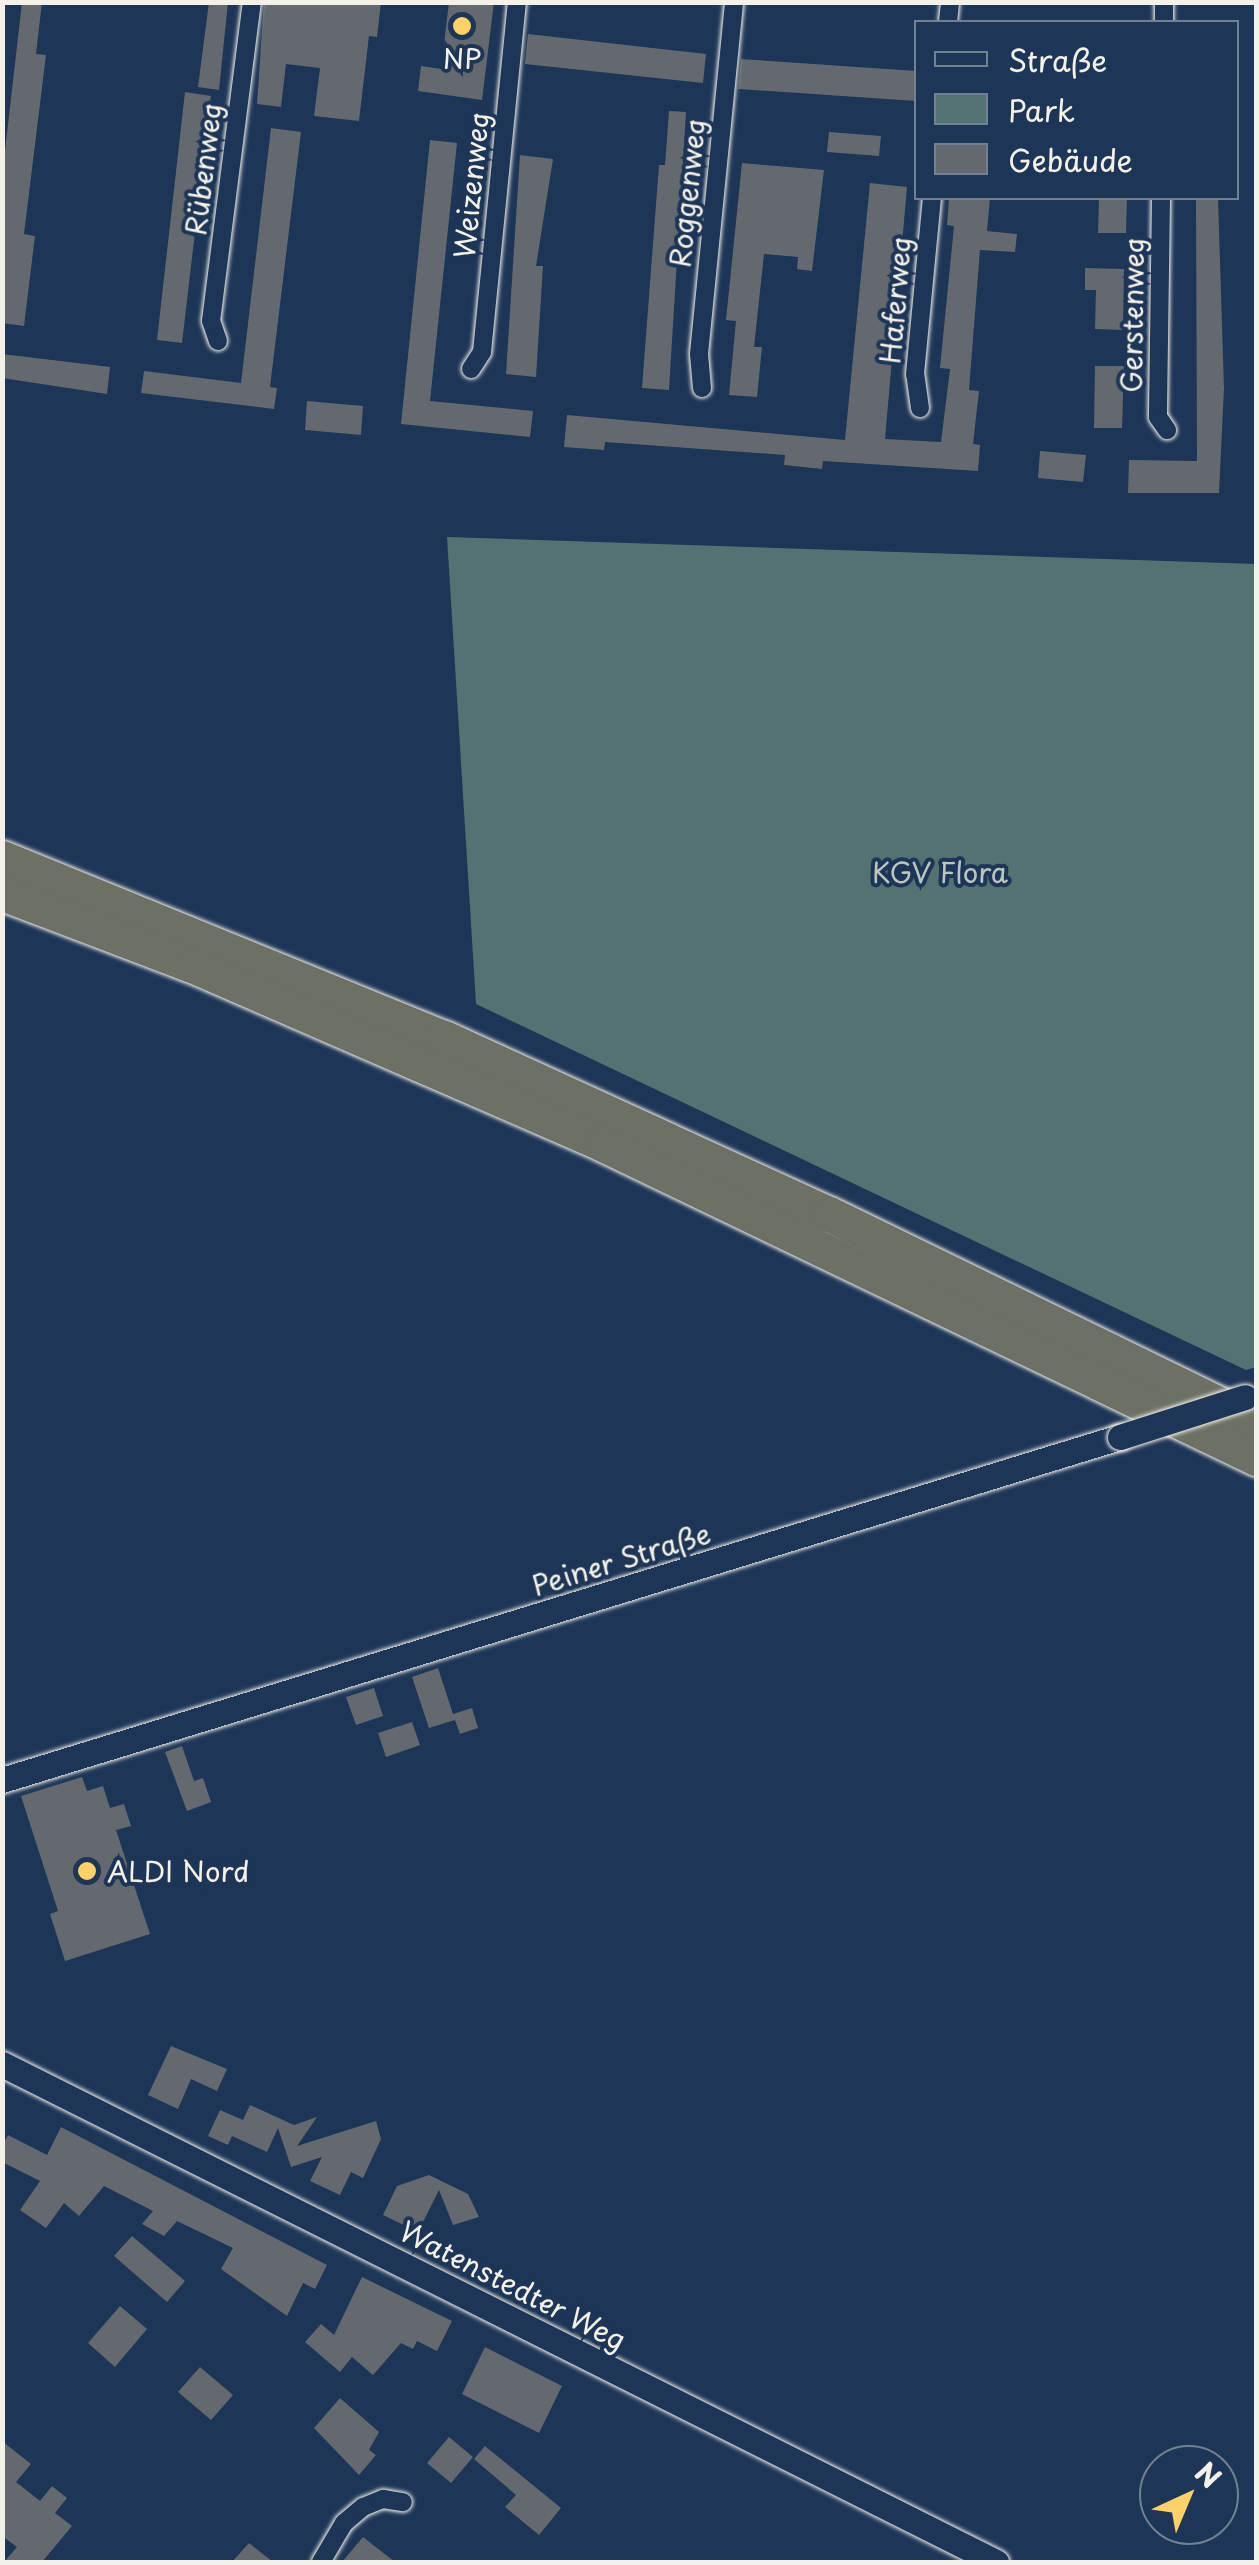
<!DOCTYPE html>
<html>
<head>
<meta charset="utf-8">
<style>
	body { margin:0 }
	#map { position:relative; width:1259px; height:2565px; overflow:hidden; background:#1d3557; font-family:"Playpen Sans",sans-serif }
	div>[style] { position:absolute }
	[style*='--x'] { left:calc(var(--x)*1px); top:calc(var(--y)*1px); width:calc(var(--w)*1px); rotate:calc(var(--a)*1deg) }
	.green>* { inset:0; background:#537271 }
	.building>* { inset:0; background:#63696e }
	.roads { filter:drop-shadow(0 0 2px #f4f1e8) drop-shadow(0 0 2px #f4f1e8) }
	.street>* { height:18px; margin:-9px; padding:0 9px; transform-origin:9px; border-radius:9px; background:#1d3557 }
	.secondary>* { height:25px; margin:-12.5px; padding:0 12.5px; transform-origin:12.5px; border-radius:12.5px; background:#1d3557 }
	.highway>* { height:35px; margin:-17.5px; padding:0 17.5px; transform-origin:17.5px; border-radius:17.5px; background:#6c7065 }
	.bridges { filter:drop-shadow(0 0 2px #f4f1e8) drop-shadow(0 0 2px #f4f1e8) }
	.secondary-bridge>* { height:25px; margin:-12.5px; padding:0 12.5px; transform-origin:12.5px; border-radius:12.5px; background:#1d3557 }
	.dots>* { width:28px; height:28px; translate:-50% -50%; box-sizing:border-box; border:5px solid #1d3557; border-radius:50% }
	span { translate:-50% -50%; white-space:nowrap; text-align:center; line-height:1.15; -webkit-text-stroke:8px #1d3557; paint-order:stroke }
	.poi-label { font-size:28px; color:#f4f1e8 }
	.left { translate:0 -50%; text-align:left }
	.street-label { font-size:28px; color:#f4f1e8 }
	.park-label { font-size:28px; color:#bcc5be }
	.frame { position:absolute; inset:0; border:5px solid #f4f1e8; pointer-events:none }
	.legend { position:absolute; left:914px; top:20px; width:325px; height:180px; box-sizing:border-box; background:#1d3557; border:2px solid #738091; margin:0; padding:12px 18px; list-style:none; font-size:30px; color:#f4f1e8 }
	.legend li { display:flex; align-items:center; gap:20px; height:50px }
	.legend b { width:50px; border:2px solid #738091 }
	.north { position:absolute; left:1139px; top:2445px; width:100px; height:100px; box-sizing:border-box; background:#1d3557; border:2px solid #738091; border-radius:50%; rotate:44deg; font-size:28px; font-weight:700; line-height:40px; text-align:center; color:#f4f1e8 }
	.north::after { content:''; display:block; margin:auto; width:35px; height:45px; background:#ffd166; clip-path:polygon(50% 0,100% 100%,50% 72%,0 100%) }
</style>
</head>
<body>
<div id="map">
	<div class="green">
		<i style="clip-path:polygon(447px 537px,1256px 564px,1256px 1367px,1246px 1370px,476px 1004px)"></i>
	</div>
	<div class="building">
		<i style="clip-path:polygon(22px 2px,42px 2px,36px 54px,46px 55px,24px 234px,35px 236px,24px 326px,2px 323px,2px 177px)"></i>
		<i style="clip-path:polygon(209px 2px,228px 2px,219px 90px,198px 87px)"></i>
		<i style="clip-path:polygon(264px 2px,381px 2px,377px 37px,369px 36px,359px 121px,314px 116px,320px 68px,286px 64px,281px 107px,257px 104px)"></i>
		<i style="clip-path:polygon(449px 2px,494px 2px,482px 100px,418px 91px,421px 66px,441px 69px)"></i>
		<i style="clip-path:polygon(528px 34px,706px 54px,703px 83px,525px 64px)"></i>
		<i style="clip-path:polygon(741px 59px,916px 71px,916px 101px,738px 89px)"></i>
		<i style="clip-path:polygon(185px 92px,211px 96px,182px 343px,157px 340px)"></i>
		<i style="clip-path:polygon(669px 111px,686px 112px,669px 390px,642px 388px,659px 165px,665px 165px)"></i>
		<i style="clip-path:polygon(271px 128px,301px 132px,270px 387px,277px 388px,274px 409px,141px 393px,144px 371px,241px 383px)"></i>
		<i style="clip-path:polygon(829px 132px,881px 136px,879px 156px,827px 152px)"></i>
		<i style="clip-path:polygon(430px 140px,457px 143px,430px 401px,533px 411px,530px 437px,401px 424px)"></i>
		<i style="clip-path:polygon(520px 155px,553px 159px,536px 266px,543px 266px,536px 377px,506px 374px)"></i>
		<i style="clip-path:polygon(742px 163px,824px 170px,812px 271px,797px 269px,798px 257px,764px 254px,754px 347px,762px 347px,757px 397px,729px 395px,736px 321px,726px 320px)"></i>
		<i style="clip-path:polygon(870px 183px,907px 187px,885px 439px,941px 442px,950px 369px,940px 368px,954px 226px,947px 225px,949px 198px,990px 198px,987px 231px,1017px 234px,1015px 252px,980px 250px,969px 390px,979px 391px,973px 444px,980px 445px,978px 471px,823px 461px,822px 469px,784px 465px,785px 455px,605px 442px,604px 450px,564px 447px,567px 415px,845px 440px)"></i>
		<i style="clip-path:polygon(1099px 198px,1127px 198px,1126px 233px,1098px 233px)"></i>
		<i style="clip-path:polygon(1196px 198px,1218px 198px,1224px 388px,1219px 493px,1128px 493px,1129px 460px,1197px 461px)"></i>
		<i style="clip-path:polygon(1085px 268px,1124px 269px,1123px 330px,1095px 329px,1096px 290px,1085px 290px)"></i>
		<i style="clip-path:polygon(2px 354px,110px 367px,107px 394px,2px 378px)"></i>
		<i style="clip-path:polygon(1095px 366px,1124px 366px,1122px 428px,1094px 428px)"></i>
		<i style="clip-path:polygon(307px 401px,363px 406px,361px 435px,305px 430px)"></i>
		<i style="clip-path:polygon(1040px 451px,1086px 455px,1083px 482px,1038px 478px)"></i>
		<i style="clip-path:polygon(438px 1668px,453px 1714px,472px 1708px,478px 1728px,460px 1734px,455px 1720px,429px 1728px,412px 1677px)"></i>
		<i style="clip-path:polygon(374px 1688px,383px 1716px,356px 1725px,346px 1697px)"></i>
		<i style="clip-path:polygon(412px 1722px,420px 1745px,386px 1757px,378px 1733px)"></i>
		<i style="clip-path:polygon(182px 1746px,194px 1781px,203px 1778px,211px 1802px,187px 1811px,165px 1752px)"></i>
		<i style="clip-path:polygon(82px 1777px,87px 1791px,103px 1786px,110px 1808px,124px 1804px,131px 1826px,116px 1830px,150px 1934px,65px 1961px,50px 1914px,58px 1911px,21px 1796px)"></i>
		<i style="clip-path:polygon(171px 2046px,227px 2069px,217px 2091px,191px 2079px,178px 2109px,148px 2095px)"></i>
		<i style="clip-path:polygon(250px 2105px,294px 2125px,317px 2117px,297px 2146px,376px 2121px,381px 2139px,363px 2178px,351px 2172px,340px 2195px,310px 2181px,322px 2157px,291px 2167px,278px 2128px,267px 2152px,232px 2136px,228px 2145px,208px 2136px,220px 2110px,243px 2120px)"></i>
		<i style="clip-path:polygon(61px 2127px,327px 2265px,315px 2289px,303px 2283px,287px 2316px,221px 2269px,233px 2248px,177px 2221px,164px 2236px,142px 2224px,153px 2211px,104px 2186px,79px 2216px,64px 2203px,46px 2228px,20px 2210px,40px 2181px,2px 2162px,2px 2146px,8px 2135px,47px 2155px)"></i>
		<i style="clip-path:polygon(429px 2175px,468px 2194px,479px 2217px,453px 2225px,439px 2190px,418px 2232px,383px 2215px,397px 2186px)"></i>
		<i style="clip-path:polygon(132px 2236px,185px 2281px,167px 2302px,114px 2256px)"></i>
		<i style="clip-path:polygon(362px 2277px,452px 2321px,437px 2351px,417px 2341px,413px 2349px,401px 2343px,373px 2375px,352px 2357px,340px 2372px,305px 2342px,321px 2324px,334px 2335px)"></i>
		<i style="clip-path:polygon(120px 2306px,147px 2329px,115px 2367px,88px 2343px)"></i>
		<i style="clip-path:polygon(485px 2347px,562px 2386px,539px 2433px,462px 2394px)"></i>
		<i style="clip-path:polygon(200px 2367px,233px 2395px,211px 2420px,178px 2392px)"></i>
		<i style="clip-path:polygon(340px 2398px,379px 2432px,369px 2450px,376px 2455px,359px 2475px,314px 2428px)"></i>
		<i style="clip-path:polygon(449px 2437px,473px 2457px,451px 2483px,427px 2463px)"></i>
		<i style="clip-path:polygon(2px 2441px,31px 2464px,16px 2482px,40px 2501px,52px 2486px,67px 2498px,55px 2513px,72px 2526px,42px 2562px,4px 2562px,17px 2547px,2px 2536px)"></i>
		<i style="clip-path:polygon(485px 2446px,561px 2508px,539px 2535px,505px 2507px,516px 2495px,474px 2459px)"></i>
		<i style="clip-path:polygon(363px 2537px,395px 2562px,342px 2562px)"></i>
		<i style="clip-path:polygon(249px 2543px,273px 2562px,232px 2562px)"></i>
	</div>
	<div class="roads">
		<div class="street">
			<i style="--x:948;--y:22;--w:20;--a:-84"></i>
			<i style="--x:1164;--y:22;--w:20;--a:-90"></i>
			<i style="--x:1161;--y:198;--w:219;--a:90.8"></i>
			<i style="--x:1158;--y:417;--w:16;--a:55"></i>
			<i style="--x:218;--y:341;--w:21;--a:-109"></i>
			<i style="--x:211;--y:321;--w:322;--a:-82.7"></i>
			<i style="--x:471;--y:369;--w:20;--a:-57"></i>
			<i style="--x:482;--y:352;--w:352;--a:-84.3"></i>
			<i style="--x:702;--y:388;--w:34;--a:-95"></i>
			<i style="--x:699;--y:354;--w:354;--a:-84.3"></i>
			<i style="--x:920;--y:408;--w:34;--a:-98"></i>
			<i style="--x:915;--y:374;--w:177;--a:-84.5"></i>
			<i style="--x:321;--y:2562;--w:45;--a:-59.5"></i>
			<i style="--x:344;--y:2523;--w:25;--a:-40"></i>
			<i style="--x:363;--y:2507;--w:22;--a:-22"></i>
			<i style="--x:383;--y:2499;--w:20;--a:9"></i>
		</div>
		<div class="secondary">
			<i style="--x:2;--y:1780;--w:1169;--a:-17.06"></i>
			<i style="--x:2;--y:2064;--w:1112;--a:26.61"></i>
		</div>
		<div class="highway">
			<i style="--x:2;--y:858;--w:477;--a:22.2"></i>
			<i style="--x:444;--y:1038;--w:423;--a:24.6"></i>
			<i style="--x:829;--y:1214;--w:475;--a:26"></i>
			<i style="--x:2;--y:893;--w:203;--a:20.8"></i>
			<i style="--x:192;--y:965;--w:448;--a:23.5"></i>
			<i style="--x:603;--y:1144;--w:725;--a:25.68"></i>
		</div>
	</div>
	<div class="bridges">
		<div class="secondary-bridge">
			<i style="--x:1120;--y:1437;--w:131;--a:-17.7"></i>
		</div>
	</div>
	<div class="dots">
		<i style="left:462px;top:26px;background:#ffd166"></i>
		<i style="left:87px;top:1871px;background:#ffd166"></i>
	</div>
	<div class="poi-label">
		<span style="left:462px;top:58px">NP</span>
		<span class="left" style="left:107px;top:1871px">ALDI Nord</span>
	</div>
	<div class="street-label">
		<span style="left:203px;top:169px;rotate:-83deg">Rübenweg</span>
		<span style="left:471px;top:185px;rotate:-84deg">Weizenweg</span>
		<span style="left:687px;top:193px;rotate:-84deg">Roggenweg</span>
		<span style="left:895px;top:300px;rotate:-85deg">Haferweg</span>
		<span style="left:1132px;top:315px;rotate:-89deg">Gerstenweg</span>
		<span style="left:621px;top:1559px;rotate:-17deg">Peiner Straße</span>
		<span style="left:513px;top:2285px;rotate:27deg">Watenstedter Weg</span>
	</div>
	<div class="park-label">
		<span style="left:940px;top:872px">KGV Flora</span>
	</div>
	<div class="frame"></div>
	<ul class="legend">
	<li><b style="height:12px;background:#1d3557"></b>Straße</li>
	<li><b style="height:28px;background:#537271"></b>Park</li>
	<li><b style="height:28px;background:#63696e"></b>Gebäude</li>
	</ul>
	<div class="north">N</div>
</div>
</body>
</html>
